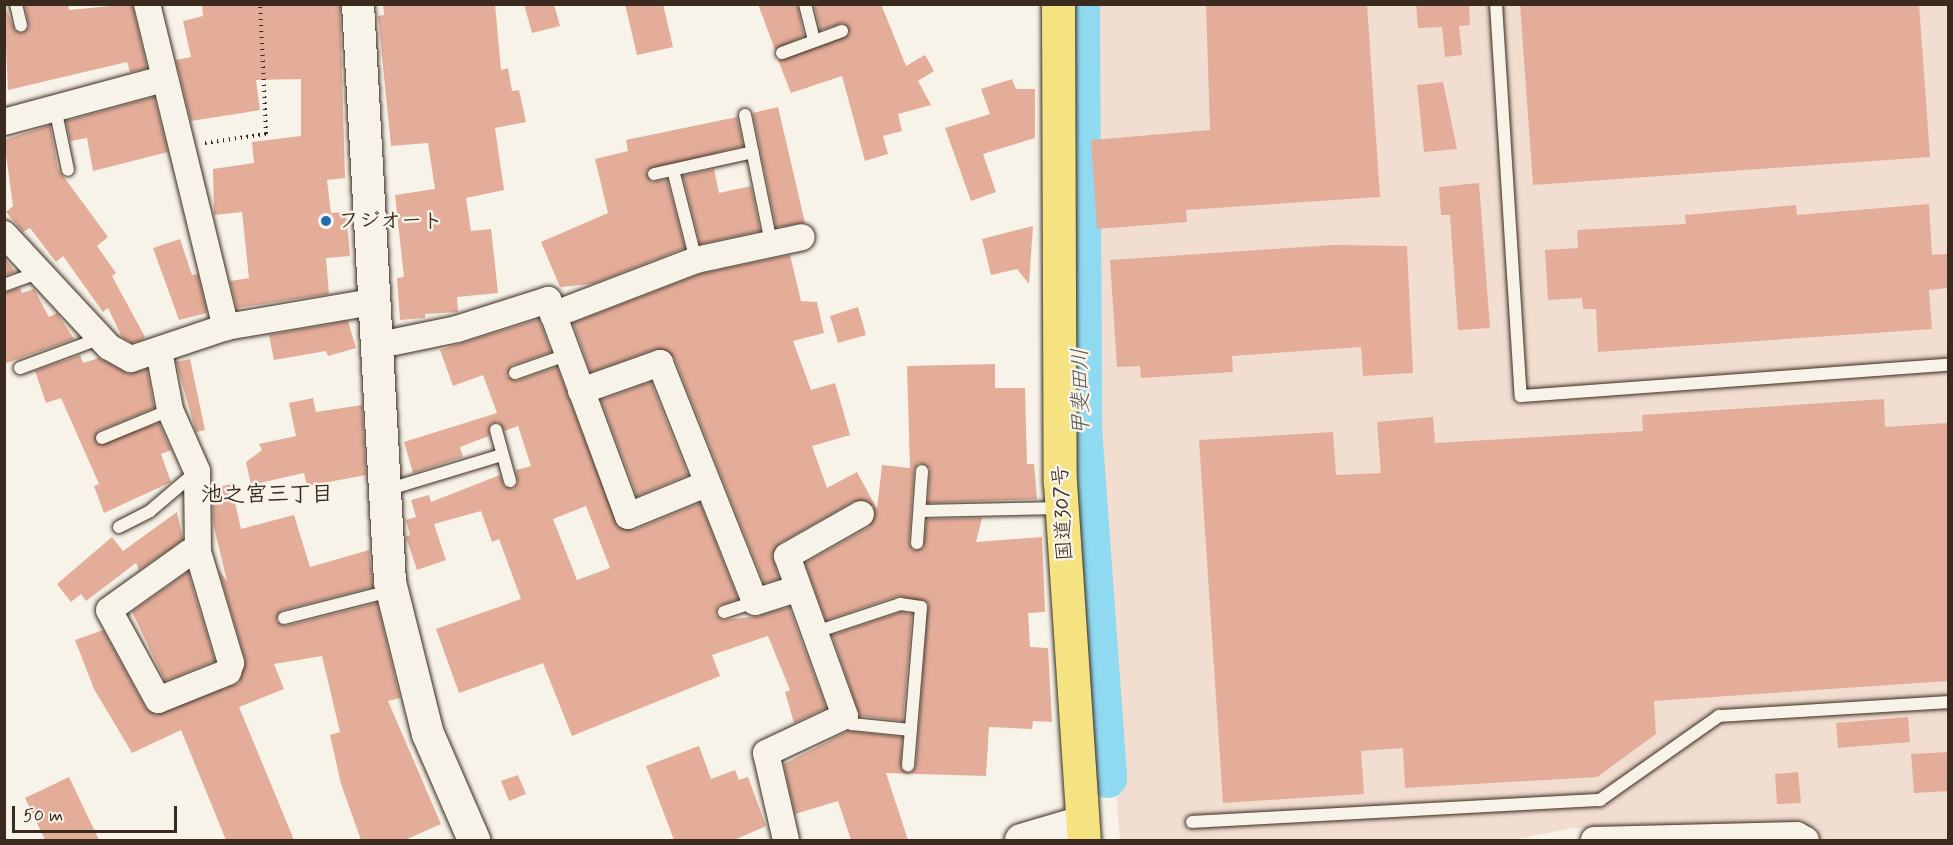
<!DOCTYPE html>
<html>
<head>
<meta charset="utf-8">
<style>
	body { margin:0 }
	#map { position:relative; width:1953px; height:845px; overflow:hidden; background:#f7f3e8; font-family:Mynerve,"Klee One",sans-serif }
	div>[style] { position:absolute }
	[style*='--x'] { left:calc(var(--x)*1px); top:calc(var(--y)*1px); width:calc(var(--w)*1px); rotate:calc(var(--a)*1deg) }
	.built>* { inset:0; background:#f1ded1 }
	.river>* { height:39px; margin:-19.5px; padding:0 19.5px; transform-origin:19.5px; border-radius:19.5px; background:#90daf1 }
	.building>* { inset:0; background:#e3ad9a }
	.path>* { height:4px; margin-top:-2px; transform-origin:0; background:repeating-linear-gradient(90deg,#3b2a1e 0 1.5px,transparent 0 6px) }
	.roads { filter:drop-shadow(0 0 2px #3b2a1e) drop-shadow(0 0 2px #3b2a1e) }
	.service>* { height:12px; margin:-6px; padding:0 6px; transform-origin:6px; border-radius:6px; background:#f7f3e8 }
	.minor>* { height:26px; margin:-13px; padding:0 13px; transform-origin:13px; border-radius:13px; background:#f7f3e8 }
	.tertiary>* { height:32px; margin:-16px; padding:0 16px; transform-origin:16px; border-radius:16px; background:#f7f3e8 }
	.trunk>* { height:33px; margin:-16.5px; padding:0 16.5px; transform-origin:16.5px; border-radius:16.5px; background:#f5e381 }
	.dots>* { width:16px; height:16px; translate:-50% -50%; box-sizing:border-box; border:3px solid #f7f3e8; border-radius:50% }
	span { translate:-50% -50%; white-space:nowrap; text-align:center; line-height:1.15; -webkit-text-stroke:5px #f7f3e8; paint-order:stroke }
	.poi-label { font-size:21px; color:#3b2a1e; font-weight:700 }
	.left { translate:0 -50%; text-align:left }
	.street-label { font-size:21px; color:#3b2a1e }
	.water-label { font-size:22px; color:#505653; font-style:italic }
	.neighbourhood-label { font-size:22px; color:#3b2a1e; font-weight:700 }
	.frame { position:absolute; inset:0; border:6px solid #3b2a1e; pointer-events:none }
	.scale { position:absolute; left:12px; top:806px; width:165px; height:27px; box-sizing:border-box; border:3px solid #3b2a1e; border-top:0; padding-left:8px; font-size:18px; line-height:21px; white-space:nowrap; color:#3b2a1e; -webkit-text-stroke:4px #f7f3e8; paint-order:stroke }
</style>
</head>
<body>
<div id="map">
	<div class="built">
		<i style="clip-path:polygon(1086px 5px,1948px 5px,1948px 840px,1820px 840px,1818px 826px,1755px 832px,1573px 828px,1512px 840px,1120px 840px,1085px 427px)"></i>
	</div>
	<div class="river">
		<i style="--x:1080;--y:4;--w:423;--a:89.7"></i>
		<i style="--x:1082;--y:427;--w:352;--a:85.9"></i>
	</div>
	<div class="building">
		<i style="clip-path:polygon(4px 4px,15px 30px,22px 33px,29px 27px,25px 4px,68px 4px,69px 10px,132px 4px,147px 68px,130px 72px,127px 62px,8px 90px)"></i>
		<i style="clip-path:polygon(202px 4px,340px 4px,345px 178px,327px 180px,331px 213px,346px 212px,350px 256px,326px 258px,329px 294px,237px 308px,230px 281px,249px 278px,242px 212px,214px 215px,213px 169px,254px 163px,252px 142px,301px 136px,301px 79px,256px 80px,260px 110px,191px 121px,176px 60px,191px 57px,183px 21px,203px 16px)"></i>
		<i style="clip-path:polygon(383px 4px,495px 4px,501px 70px,508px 68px,512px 91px,519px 90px,526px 122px,495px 128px,504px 190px,466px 198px,471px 231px,491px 229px,498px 293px,457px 297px,458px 312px,425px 314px,425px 318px,400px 320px,397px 278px,404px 277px,395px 195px,435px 189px,428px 143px,391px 146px,378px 16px,384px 15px)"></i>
		<i style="clip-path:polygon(524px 4px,554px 4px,560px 26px,532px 33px)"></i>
		<i style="clip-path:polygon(625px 4px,663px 4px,673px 47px,637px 55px)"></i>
		<i style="clip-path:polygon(758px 4px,797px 4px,804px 36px,775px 50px)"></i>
		<i style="clip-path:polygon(814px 4px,881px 4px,906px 66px,925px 55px,934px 71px,918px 81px,931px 105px,898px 114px,902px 131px,883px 136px,888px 154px,865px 161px,842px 76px,791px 93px,778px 60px,850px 33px,843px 23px,820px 30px)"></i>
		<i style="clip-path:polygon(1206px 4px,1367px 4px,1380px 197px,1186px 210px,1187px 222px,1097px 229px,1091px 140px,1210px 130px)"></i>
		<i style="clip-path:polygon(1416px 4px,1469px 4px,1470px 25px,1459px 26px,1462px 55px,1445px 57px,1442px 27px,1418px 28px)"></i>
		<i style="clip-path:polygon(1520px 4px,1919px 4px,1930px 157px,1533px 185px)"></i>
		<i style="clip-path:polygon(1012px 79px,1016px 89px,1035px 89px,1035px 138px,983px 154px,996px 192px,971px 201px,945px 128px,990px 114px,981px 89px)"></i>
		<i style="clip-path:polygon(1443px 82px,1457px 149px,1424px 152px,1417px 85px)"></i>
		<i style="clip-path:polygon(154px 97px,168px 152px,93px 171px,87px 138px,70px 141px,66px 121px)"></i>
		<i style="clip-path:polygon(778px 107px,805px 223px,776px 227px,753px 113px)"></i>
		<i style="clip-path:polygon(737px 117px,743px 146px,646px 171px,651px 182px,667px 180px,685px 248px,592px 284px,560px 287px,541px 242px,608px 213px,595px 159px,628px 151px,626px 140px)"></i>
		<i style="clip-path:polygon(50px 125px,58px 169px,108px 237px,97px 246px,116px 273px,112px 276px,145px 337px,142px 340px,132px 343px,122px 337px,108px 308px,103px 312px,63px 256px,56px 262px,30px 228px,23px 232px,6px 212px,13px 206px,4px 140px)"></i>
		<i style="clip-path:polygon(714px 169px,719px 193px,751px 186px,760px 231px,700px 244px,683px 176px)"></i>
		<i style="clip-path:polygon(1479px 183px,1490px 328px,1458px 330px,1450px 215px,1441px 215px,1439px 187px)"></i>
		<i style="clip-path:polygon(1929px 204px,1932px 255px,1948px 254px,1948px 288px,1929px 290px,1932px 329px,1598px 352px,1596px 309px,1583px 309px,1582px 298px,1548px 300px,1545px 250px,1578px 248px,1577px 230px,1686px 224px,1685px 215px,1796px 205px,1797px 215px)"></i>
		<i style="clip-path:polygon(1033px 226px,1029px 284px,1017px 269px,991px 275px,982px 239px)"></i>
		<i style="clip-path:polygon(180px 239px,192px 275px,198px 274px,207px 313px,179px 320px,153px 248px)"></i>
		<i style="clip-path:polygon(1333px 245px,1407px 246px,1413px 373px,1363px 376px,1361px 347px,1232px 356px,1233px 372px,1141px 378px,1140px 366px,1117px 367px,1110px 260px)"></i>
		<i style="clip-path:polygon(790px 255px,801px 301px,817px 302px,824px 333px,793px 341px,811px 390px,835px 383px,850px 435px,812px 446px,827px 488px,857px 472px,877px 509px,882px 465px,910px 468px,907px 366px,995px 364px,995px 388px,1025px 388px,1027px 464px,1034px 464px,1037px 499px,928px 503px,930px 468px,919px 463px,914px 470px,909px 543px,913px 550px,923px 548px,927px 519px,982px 518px,976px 542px,1042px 537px,1045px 612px,1028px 613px,1030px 647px,1048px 648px,1052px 722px,1033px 721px,1032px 729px,989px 727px,986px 776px,886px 773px,908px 840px,851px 840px,838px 801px,795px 814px,784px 764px,848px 731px,902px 737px,901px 769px,911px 773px,916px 766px,928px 603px,898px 596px,826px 620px,805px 563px,869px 527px,874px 506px,854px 501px,780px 543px,772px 555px,779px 579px,764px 583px,674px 357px,656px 349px,591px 372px,573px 323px,700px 274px)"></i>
		<i style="clip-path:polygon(4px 257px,15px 272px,4px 276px)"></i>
		<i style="clip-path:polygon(20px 288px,22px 293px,34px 289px,49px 317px,57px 313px,74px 339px,4px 364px,4px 293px)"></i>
		<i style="clip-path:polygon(858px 307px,866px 335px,838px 343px,830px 316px)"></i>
		<i style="clip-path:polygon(evenodd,539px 319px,551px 352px,512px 365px,507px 376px,517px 381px,557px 367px,618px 527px,634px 530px,700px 503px,738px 599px,718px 606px,716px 615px,723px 620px,759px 616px,789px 607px,826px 708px,794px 723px,785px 692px,790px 690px,768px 636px,712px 655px,720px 676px,572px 736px,543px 663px,459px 693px,436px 629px,521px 599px,499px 539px,492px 542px,481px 511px,434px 524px,446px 560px,417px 570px,406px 537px,410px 535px,406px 520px,416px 517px,411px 500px,429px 495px,431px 502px,500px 475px,504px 486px,513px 489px,518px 483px,516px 470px,531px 466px,518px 426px,505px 431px,498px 422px,490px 425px,489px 436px,460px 447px,463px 457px,413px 473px,404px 442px,497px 413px,483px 375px,453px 386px,440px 350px,539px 319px,586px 506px,610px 568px,577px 580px,553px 519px,586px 506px)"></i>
		<i style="clip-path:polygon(348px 321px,356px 348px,328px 356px,326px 351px,274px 360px,269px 335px)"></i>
		<i style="clip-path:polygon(80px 355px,83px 363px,99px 358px,129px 374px,147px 369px,154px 408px,98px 431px,97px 444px,159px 423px,171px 450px,161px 454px,171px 482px,104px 513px,94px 486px,99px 484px,61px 398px,46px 403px,35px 371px)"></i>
		<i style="clip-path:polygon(190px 359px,205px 430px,196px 432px,176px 362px)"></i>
		<i style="clip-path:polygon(651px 382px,688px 475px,637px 496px,601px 400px)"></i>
		<i style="clip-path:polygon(313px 398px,316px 412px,362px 405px,366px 475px,307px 486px,304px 473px,251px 485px,246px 462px,262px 450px,259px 444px,296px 436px,289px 403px)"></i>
		<i style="clip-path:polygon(1884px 399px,1885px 427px,1947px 423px,1948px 681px,1654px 701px,1656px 734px,1597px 777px,1405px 788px,1403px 748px,1361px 751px,1364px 794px,1223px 803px,1199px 440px,1333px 432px,1336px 475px,1381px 473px,1377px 422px,1433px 417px,1435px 443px,1643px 431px,1642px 415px)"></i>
		<i style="clip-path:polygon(231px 484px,241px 529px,294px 515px,310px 567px,369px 550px,373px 587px,282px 610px,276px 621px,286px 626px,377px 603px,400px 698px,388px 701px,441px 824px,405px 840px,361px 840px,341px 784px,330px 735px,340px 732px,322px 656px,274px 664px,284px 689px,239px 707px,294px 840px,226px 840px,181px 730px,132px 753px,94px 689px,75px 640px,103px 630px,145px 707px,156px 715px,239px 683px,245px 659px,219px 570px,227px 581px,213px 523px,212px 489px)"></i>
		<i style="clip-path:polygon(177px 512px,183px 540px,139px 570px,136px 563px,86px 601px,81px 594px,71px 602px,57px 584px,112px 537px,123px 551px)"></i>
		<i style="clip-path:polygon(188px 572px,215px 661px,165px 681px,132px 612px)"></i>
		<i style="clip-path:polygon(901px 612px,912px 614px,903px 721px,860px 716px,832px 635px)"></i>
		<i style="clip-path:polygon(1908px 717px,1910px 742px,1838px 748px,1836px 723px)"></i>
		<i style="clip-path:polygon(699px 746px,711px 779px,735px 770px,739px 780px,748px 777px,766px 826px,734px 840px,674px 840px,646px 766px)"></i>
		<i style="clip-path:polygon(1948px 752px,1948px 791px,1914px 793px,1911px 754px)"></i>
		<i style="clip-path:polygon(1798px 772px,1801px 803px,1777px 804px,1775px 774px)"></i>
		<i style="clip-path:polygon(518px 775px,526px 794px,509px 801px,501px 781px)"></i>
		<i style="clip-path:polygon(69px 777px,99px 840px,45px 840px,25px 798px)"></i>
	</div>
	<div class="path">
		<i style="--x:205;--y:143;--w:62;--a:-8.4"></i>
		<i style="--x:266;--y:134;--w:130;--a:-92.6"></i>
	</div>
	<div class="roads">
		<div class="service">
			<i style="--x:16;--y:4;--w:22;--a:77"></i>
			<i style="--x:805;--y:4;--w:38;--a:76"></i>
			<i style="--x:1496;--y:4;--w:393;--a:86.4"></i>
			<i style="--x:1521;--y:396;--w:428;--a:-4.2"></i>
			<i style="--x:782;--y:53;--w:64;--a:-20.1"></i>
			<i style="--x:55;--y:108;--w:63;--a:78.2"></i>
			<i style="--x:745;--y:115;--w:131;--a:78.5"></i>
			<i style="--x:673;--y:170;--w:93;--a:75.7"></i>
			<i style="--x:654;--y:174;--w:101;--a:-12.5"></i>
			<i style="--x:4;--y:285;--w:38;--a:-20"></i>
			<i style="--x:20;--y:368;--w:86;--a:-20.3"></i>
			<i style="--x:515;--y:373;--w:54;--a:-19.4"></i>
			<i style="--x:496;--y:430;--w:53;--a:74.6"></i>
			<i style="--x:102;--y:438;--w:74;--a:-22.4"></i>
			<i style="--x:386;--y:490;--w:121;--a:-16.8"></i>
			<i style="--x:920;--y:511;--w:140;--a:-1.2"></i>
			<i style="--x:119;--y:527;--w:35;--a:-27"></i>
			<i style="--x:150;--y:511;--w:60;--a:-40.3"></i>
			<i style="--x:917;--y:543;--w:72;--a:-86"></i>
			<i style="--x:724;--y:612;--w:33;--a:-18"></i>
			<i style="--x:284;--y:618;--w:109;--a:-14.3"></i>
			<i style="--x:813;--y:633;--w:92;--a:-18.4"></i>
			<i style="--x:900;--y:604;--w:21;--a:8"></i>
			<i style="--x:921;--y:607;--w:159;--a:94.7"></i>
			<i style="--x:845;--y:716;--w:11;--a:49"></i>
			<i style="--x:852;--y:724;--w:59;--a:5.8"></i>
			<i style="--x:1192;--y:822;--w:409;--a:-3.1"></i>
			<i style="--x:1600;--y:800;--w:146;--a:-35.2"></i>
			<i style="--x:1719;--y:716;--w:229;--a:-3.5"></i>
		</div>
		<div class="minor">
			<i style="--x:147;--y:4;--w:333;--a:76.3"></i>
			<i style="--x:4;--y:122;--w:165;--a:-15.1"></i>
			<i style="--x:4;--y:234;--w:154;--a:47.1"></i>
			<i style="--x:109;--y:347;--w:25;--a:29"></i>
			<i style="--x:131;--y:359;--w:100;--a:-18.6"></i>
			<i style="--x:226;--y:327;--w:149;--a:-9.7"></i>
			<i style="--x:553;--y:315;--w:153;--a:-21"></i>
			<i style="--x:696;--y:260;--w:108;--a:-12.2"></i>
			<i style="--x:375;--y:346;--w:84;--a:-11.7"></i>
			<i style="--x:457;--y:329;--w:96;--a:-17.7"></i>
			<i style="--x:548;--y:300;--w:230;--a:69.7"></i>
			<i style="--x:628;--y:516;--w:82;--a:-22.2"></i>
			<i style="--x:159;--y:351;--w:60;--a:79.4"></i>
			<i style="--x:170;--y:410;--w:67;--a:66.1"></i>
			<i style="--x:197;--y:471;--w:81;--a:89.3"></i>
			<i style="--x:198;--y:552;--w:116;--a:73.4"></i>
			<i style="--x:231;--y:663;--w:9;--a:108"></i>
			<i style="--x:228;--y:672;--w:75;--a:158.2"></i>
			<i style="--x:158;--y:700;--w:102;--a:-118.6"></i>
			<i style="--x:109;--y:610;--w:98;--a:-35.5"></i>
			<i style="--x:189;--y:553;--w:9;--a:-6"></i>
			<i style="--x:581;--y:391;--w:84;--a:-19.5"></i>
			<i style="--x:660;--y:363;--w:257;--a:68.3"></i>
			<i style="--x:755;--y:602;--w:43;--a:-17.6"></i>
			<i style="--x:786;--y:840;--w:89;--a:-102.9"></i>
			<i style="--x:766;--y:753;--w:87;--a:-25.1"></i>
			<i style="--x:845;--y:716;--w:170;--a:-109.9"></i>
			<i style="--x:787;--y:556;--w:85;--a:-29.6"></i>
			<i style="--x:1594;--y:840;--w:203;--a:-1.4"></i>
			<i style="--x:1797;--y:835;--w:10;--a:29"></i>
		</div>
		<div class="tertiary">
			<i style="--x:358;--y:4;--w:579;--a:86.83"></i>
			<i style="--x:390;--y:582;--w:157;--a:76"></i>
			<i style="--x:428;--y:734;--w:116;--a:66.5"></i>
			<i style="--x:1021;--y:840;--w:64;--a:-16.4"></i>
		</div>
		<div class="trunk">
			<i style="--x:1058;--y:4;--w:478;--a:89.8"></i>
			<i style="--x:1060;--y:482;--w:359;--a:86.2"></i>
		</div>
	</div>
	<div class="dots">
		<i style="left:326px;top:221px;background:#1f6fb2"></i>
	</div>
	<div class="poi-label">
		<span class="left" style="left:338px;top:221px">フジオート</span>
	</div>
	<div class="street-label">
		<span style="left:1063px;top:513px;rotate:-93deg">国道307号</span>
	</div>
	<div class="water-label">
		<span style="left:1082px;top:392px;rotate:-91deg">甲斐田川</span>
	</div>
	<div class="neighbourhood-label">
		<span style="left:267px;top:496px">池之宮三丁目</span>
	</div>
	<div class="frame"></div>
	<div class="scale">50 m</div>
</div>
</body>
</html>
